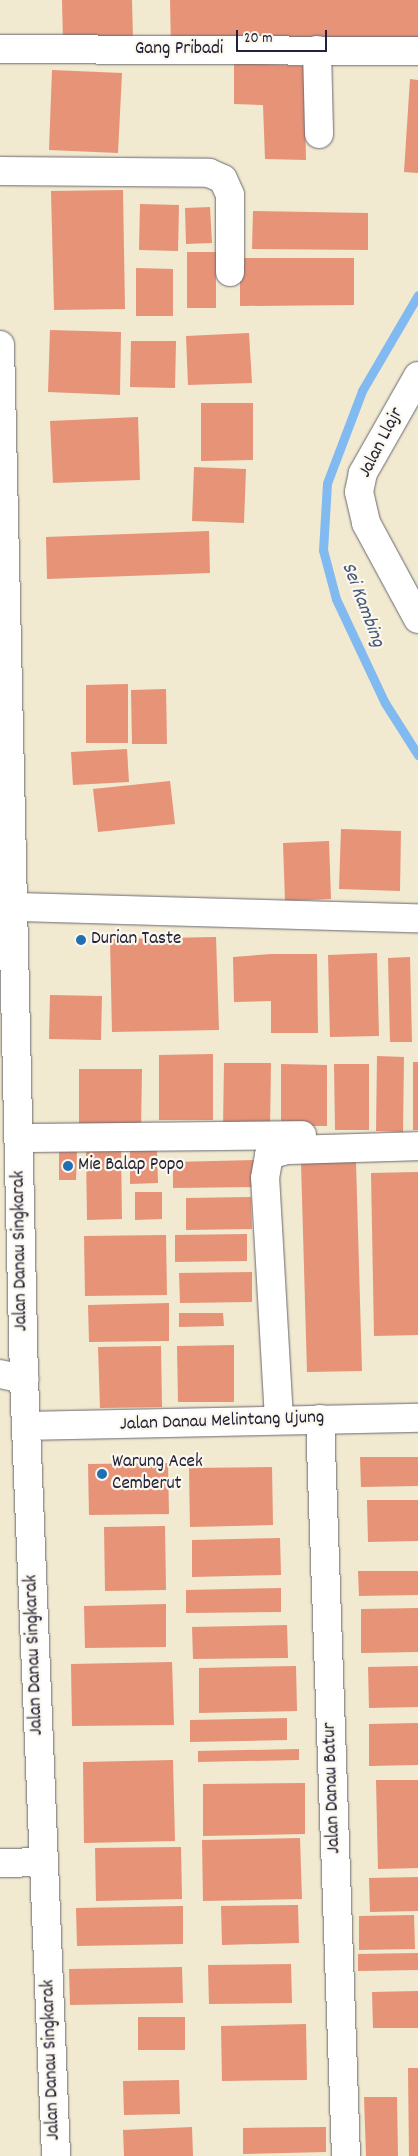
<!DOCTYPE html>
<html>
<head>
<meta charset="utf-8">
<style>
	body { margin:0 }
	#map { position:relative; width:418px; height:2156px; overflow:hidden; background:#f1e9d0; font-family:Dekko,sans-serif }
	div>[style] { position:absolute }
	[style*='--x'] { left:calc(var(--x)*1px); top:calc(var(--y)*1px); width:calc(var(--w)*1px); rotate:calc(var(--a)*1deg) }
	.stream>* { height:9px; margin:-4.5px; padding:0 4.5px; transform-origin:4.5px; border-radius:4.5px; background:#81b9f1 }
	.building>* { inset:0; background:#e69378 }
	.roads { filter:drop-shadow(0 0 1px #6a686f) drop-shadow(0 0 1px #6a686f) }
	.minor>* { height:28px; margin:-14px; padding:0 14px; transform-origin:14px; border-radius:14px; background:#fff }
	.dots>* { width:14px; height:14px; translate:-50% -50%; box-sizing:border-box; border:2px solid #fbf7ec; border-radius:50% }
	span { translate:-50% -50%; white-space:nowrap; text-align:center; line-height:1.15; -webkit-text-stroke:4.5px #fbf7ec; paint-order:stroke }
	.street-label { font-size:19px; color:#22223b }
	.poi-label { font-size:19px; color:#22223b }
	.left { translate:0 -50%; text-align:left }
	.water-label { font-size:20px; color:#43577b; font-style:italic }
	.scale { position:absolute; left:236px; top:30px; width:91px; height:22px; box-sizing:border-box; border:2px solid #22223b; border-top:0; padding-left:6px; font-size:15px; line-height:18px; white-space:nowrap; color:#22223b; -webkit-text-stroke:4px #fbf7ec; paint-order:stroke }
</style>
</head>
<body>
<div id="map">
	<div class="stream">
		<i style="--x:418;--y:295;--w:111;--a:120.3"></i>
		<i style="--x:362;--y:391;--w:98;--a:110.8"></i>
		<i style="--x:327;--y:483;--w:67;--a:93.4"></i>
		<i style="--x:323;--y:550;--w:51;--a:75.1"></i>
		<i style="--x:336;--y:599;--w:115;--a:64.8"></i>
		<i style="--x:385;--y:703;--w:62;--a:57.6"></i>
	</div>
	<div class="building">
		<i style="clip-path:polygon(62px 0,132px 0,133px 39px,63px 41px)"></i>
		<i style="clip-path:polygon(170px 0,418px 0,418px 38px,171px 46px)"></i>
		<i style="clip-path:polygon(234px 63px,304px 66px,306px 160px,265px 159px,263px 105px,234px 104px)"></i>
		<i style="clip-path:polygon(52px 70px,122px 73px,118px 153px,49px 150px)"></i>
		<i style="clip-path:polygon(410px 79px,418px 80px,418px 173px,404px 172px)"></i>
		<i style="clip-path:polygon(123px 190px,125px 309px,54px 310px,51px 191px)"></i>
		<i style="clip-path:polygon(140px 204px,179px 205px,178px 251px,139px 250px)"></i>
		<i style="clip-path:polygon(210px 207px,212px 243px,186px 244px,185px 208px)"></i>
		<i style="clip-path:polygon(253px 211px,368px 213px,368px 250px,252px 249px)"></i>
		<i style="clip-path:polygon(187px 252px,216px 252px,216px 308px,187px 308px)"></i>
		<i style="clip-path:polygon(240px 258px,354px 258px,354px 305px,240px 306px)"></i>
		<i style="clip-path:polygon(136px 268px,173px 269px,173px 316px,136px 316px)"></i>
		<i style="clip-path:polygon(50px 330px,121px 332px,120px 395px,48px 392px)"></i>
		<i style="clip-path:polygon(249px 333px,252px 383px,188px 385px,186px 336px)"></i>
		<i style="clip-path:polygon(131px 341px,176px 341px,175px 388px,130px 387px)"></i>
		<i style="clip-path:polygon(201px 403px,253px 403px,253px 460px,201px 461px)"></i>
		<i style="clip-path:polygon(138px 417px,140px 480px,53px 483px,50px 421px)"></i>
		<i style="clip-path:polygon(194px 467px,246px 469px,244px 523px,192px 521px)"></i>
		<i style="clip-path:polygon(209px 531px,210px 573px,47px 579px,46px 537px)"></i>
		<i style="clip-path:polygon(128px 684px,128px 743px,86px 743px,86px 685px)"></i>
		<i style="clip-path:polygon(166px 689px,167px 744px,132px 744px,131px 690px)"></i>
		<i style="clip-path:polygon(127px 749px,129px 782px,73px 785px,71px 752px)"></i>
		<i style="clip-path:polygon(170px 781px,175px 824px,98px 832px,93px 789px)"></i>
		<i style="clip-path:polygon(341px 829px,401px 831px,400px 891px,339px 889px)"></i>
		<i style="clip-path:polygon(329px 841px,331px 899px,285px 901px,283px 843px)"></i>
		<i style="clip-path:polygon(216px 937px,219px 1030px,112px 1032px,110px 939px)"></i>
		<i style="clip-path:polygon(377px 953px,379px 1036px,330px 1037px,328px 955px)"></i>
		<i style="clip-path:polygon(271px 954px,317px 954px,318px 1033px,271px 1033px,271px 1001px,234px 1002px,233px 957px)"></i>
		<i style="clip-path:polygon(410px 957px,412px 1042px,390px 1042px,388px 958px)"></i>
		<i style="clip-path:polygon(50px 995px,102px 996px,101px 1040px,49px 1039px)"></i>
		<i style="clip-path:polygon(213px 1054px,213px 1120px,159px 1120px,159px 1055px)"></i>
		<i style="clip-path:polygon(377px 1056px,404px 1057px,403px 1132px,376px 1131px)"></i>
		<i style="clip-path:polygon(413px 1062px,418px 1062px,418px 1130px,413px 1130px)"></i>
		<i style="clip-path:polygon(224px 1063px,271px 1063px,270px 1129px,223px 1129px)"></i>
		<i style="clip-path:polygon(281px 1064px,327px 1065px,327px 1126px,281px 1126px)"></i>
		<i style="clip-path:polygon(334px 1064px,369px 1064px,369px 1130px,335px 1130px)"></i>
		<i style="clip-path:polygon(79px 1069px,142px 1069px,141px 1131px,79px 1131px)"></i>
		<i style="clip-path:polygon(121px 1149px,122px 1219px,87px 1220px,86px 1150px)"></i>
		<i style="clip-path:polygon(130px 1150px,157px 1150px,158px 1183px,130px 1184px)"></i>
		<i style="clip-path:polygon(59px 1151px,77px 1151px,76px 1180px,59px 1180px)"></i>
		<i style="clip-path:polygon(255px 1160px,255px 1187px,173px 1188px,173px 1162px)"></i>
		<i style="clip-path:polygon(356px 1162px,362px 1371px,307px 1372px,301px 1163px)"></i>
		<i style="clip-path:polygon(418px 1172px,418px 1335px,374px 1336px,371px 1173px)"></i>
		<i style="clip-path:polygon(135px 1192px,162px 1192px,162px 1219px,135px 1220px)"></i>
		<i style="clip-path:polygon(251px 1197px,252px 1229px,186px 1230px,186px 1198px)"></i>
		<i style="clip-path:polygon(247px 1234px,247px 1261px,175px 1262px,175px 1235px)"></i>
		<i style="clip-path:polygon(166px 1235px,167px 1295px,85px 1296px,84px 1236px)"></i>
		<i style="clip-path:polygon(252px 1272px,252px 1302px,180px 1303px,179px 1273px)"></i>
		<i style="clip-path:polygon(169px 1303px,169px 1341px,89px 1342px,88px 1305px)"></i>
		<i style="clip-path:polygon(179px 1313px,223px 1313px,224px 1326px,179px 1327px)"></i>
		<i style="clip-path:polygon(234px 1345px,234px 1402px,178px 1402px,177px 1346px)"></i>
		<i style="clip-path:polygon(161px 1346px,162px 1407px,100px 1408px,98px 1347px)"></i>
		<i style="clip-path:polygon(360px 1457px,418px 1457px,418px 1486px,361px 1487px)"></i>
		<i style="clip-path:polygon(168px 1463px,169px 1514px,89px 1515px,88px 1464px)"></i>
		<i style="clip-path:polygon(272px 1467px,273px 1525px,190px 1527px,189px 1468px)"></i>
		<i style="clip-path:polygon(367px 1500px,418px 1500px,418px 1541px,368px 1542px)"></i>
		<i style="clip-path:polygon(165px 1526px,166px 1590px,105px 1591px,104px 1527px)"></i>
		<i style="clip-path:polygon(280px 1538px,281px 1575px,192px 1577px,192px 1540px)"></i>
		<i style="clip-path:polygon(358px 1571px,418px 1571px,418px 1595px,359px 1596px)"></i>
		<i style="clip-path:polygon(281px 1588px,281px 1612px,186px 1613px,186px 1590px)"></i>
		<i style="clip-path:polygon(166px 1604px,166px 1647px,85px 1648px,84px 1606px)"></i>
		<i style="clip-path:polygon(418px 1608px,418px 1652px,361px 1653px,361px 1609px)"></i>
		<i style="clip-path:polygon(287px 1625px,288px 1658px,193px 1659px,192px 1627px)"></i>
		<i style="clip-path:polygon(172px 1662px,174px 1725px,72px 1726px,71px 1664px)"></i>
		<i style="clip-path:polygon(296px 1666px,297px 1711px,199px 1713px,199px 1668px)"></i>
		<i style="clip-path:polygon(418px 1666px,418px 1707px,369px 1708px,368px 1667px)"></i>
		<i style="clip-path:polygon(287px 1718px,287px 1740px,190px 1742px,190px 1720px)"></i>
		<i style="clip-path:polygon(418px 1723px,418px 1765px,369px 1766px,369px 1724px)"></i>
		<i style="clip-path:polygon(299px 1749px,299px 1760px,198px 1762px,198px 1751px)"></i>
		<i style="clip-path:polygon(173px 1760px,175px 1841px,84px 1843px,83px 1762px)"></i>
		<i style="clip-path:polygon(376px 1780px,418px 1780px,418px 1868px,378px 1869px)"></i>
		<i style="clip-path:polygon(305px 1783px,305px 1834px,203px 1836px,203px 1784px)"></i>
		<i style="clip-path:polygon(300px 1838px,302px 1899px,203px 1901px,202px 1840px)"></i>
		<i style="clip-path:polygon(181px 1847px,182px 1899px,96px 1901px,95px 1848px)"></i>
		<i style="clip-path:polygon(418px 1877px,418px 1911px,370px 1912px,369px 1878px)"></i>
		<i style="clip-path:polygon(298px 1905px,299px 1943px,222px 1945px,221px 1906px)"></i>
		<i style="clip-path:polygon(183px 1906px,183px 1944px,77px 1946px,76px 1908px)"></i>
		<i style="clip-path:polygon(414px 1915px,415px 1949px,359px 1950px,359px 1916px)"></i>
		<i style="clip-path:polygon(418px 1953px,418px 1970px,358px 1971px,358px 1954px)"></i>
		<i style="clip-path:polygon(291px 1964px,292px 2003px,209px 2004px,208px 1965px)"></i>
		<i style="clip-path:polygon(182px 1967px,183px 2003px,70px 2005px,69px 1969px)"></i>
		<i style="clip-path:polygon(418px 1991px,418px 2028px,373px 2028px,372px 1992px)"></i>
		<i style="clip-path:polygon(138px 2017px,185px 2017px,185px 2050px,138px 2050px)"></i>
		<i style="clip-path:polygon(306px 2024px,307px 2080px,222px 2081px,221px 2026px)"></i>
		<i style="clip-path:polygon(408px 2068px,418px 2068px,418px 2156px,409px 2156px)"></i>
		<i style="clip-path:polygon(179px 2080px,180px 2114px,124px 2115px,123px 2081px)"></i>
		<i style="clip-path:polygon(364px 2097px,397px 2097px,398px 2156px,366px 2156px)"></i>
		<i style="clip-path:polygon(192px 2127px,193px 2156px,124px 2156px,123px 2130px)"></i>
		<i style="clip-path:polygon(326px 2127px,326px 2152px,243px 2154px,243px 2128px)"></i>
	</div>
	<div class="roads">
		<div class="minor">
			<i style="--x:0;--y:49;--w:418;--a:0.3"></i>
			<i style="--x:317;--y:50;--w:84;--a:88.6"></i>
			<i style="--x:0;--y:171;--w:209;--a:0.5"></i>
			<i style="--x:209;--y:173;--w:15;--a:23"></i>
			<i style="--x:223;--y:179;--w:17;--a:66"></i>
			<i style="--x:230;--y:195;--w:77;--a:90"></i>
			<i style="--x:0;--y:345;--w:1034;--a:88.67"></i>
			<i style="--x:24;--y:1379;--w:778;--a:87.64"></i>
			<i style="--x:418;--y:376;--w:112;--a:119.6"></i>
			<i style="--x:363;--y:473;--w:19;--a:102"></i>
			<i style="--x:359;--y:492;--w:32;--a:77"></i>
			<i style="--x:366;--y:523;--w:109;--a:61.6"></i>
			<i style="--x:14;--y:907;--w:404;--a:1.6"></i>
			<i style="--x:19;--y:1138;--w:283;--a:-0.6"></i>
			<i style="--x:0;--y:1374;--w:25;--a:12"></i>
			<i style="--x:279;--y:1419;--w:241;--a:-93.3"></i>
			<i style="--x:265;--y:1178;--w:23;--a:-80"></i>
			<i style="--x:269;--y:1155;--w:19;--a:-16"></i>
			<i style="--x:287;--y:1150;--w:131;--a:-1.7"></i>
			<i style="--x:320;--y:1419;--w:737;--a:87.98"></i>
			<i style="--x:26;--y:1426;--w:392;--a:-1.2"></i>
			<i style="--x:0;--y:1863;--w:44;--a:-1.3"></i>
		</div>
	</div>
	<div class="dots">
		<i style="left:81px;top:940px;background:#1f6fb2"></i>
		<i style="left:68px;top:1166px;background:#1f6fb2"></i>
		<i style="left:102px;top:1474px;background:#1f6fb2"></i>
	</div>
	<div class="street-label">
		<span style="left:179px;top:50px">Gang Pribadi</span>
		<span style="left:382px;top:443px;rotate:-63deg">Jalan Llajr</span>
		<span style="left:21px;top:1251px;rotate:-91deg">Jalan Danau Singkarak</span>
		<span style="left:222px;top:1422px;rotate:-2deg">Jalan Danau Melintang Ujung</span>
		<span style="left:35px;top:1655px;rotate:-92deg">Jalan Danau Singkarak</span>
		<span style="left:333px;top:1788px;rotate:-92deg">Jalan Danau Batur</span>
		<span style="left:52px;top:2060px;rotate:-92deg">Jalan Danau Singkarak</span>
	</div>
	<div class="poi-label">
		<span class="left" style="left:91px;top:940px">Durian Taste</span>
		<span class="left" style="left:78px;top:1166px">Mie Balap Popo</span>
		<span class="left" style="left:112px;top:1474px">Warung Acek<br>Cemberut</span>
	</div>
	<div class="water-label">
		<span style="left:362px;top:605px;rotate:69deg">Sei Kambing</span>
	</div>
	<div class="scale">20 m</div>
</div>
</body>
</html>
